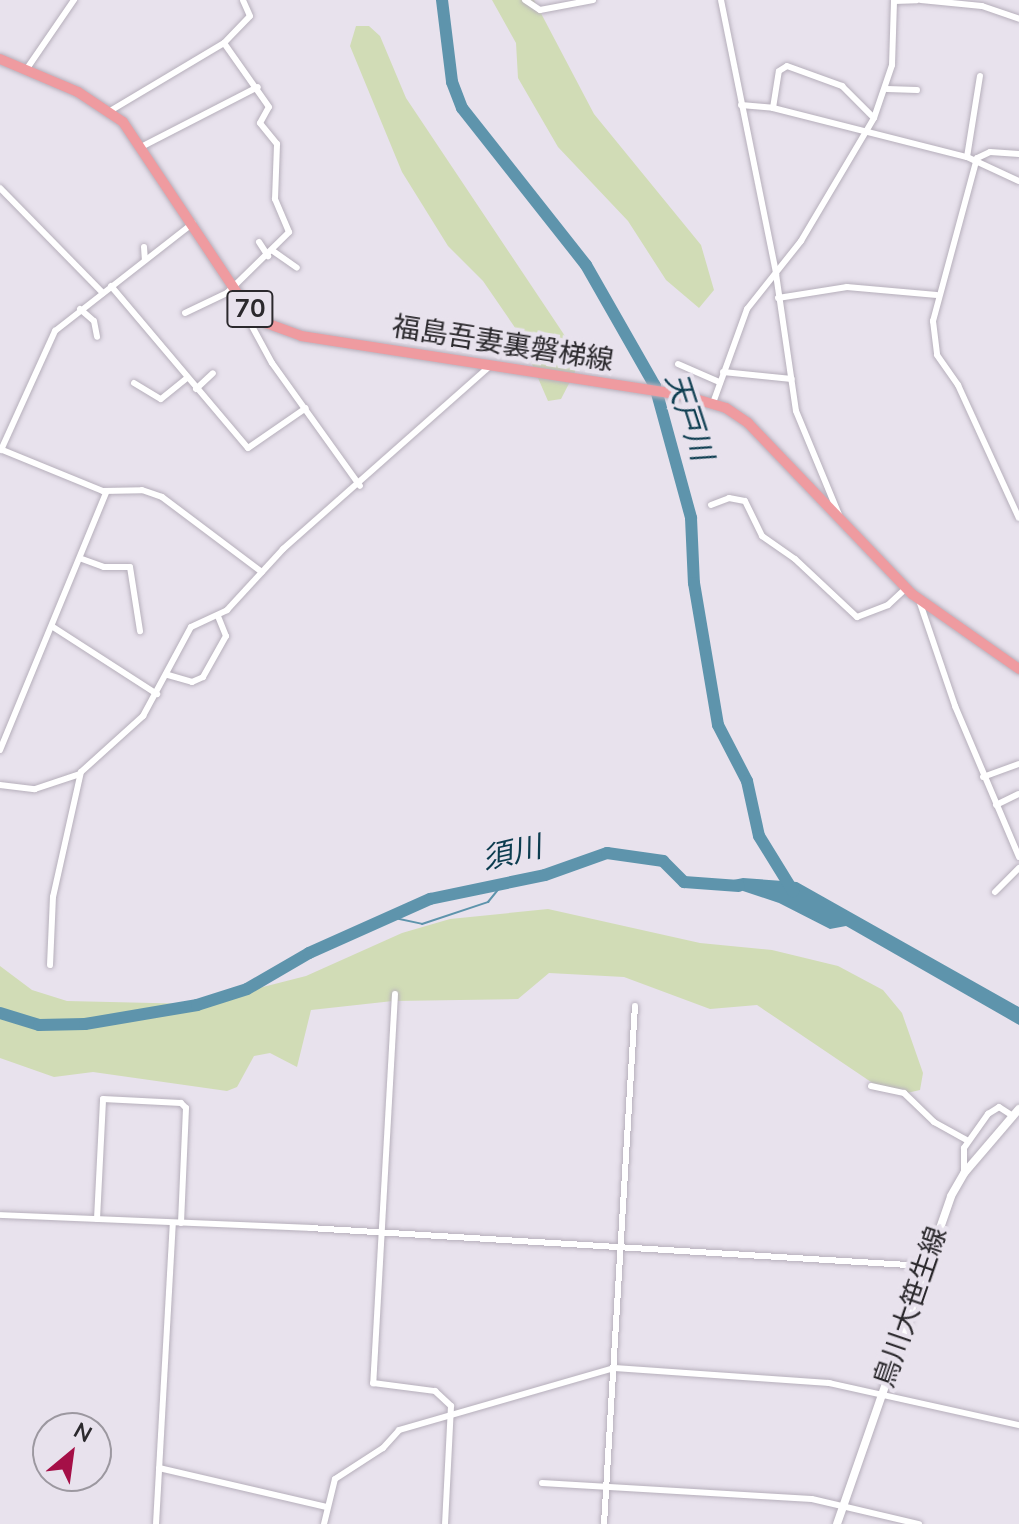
<!DOCTYPE html>
<html>
<head>
<meta charset="utf-8">
<style>
	body { margin:0 }
	#map { position:relative; width:1019px; height:1524px; overflow:hidden; background:#e8e2ed; font-family:"Nunito Sans","Noto Sans JP",sans-serif }
	div>[style] { position:absolute }
	[style*='--x'] { left:calc(var(--x)*1px); top:calc(var(--y)*1px); width:calc(var(--w)*1px); rotate:calc(var(--a)*1deg) }
	.green>* { inset:0; background:#d1dcb6 }
	.water>* { inset:0; background:#5e94ac }
	.stream>* { height:2px; margin:-1px; padding:0 1px; transform-origin:1px; border-radius:1px; background:#5e94ac }
	.river>* { height:12px; margin:-6px; padding:0 6px; transform-origin:6px; border-radius:6px; background:#5e94ac }
	.roads { filter:drop-shadow(0 0 2px #b6afbb) drop-shadow(0 0 2px #b6afbb) }
	.minor>* { height:6px; margin:-3px; padding:0 3px; transform-origin:3px; border-radius:3px; background:#fff }
	.tertiary>* { height:8px; margin:-4px; padding:0 4px; transform-origin:4px; border-radius:4px; background:#fff }
	.primary>* { height:10px; margin:-5px; padding:0 5px; transform-origin:5px; border-radius:5px; background:#ef9ba0 }
	span { translate:-50% -50%; white-space:nowrap; text-align:center; line-height:1.15; -webkit-text-stroke:8px #e8e2ed; paint-order:stroke }
	.shield-label span { padding:2px 6px; background:#e8e2ed; border:2px solid; border-radius:6px; -webkit-text-stroke-width:0 }
	.shield-label { font-size:26px; color:#2b292d; font-weight:700 }
	.street-label { font-size:28px; color:#2b292d }
	.water-label { font-size:30px; color:#0c3c4f; font-style:italic }
	.north { position:absolute; left:32px; top:1412px; width:80px; height:80px; box-sizing:border-box; background:#e8e2ed; border:2px solid #9c98a0; border-radius:50%; rotate:29deg; font-size:22px; font-weight:700; line-height:32px; text-align:center; color:#2b292d }
	.north::after { content:''; display:block; margin:auto; width:28px; height:36px; background:#a50f47; clip-path:polygon(50% 0,100% 100%,50% 72%,0 100%) }
</style>
</head>
<body>
<div id="map">
	<div class="green">
		<i style="clip-path:polygon(492px 0,534px 0,594px 114px,701px 245px,714px 290px,699px 308px,666px 280px,628px 221px,558px 147px,518px 78px,516px 43px)"></i>
		<i style="clip-path:polygon(356px 26px,369px 26px,380px 36px,406px 98px,577px 354px,575px 372px,561px 399px,548px 401px,518px 332px,483px 281px,448px 246px,402px 172px,350px 46px)"></i>
		<i style="clip-path:polygon(548px 909px,700px 943px,772px 950px,838px 966px,883px 990px,902px 1013px,923px 1073px,920px 1090px,907px 1093px,874px 1084px,757px 1005px,710px 1009px,624px 977px,549px 973px,518px 999px,393px 1001px,311px 1010px,297px 1067px,270px 1053px,254px 1056px,237px 1087px,227px 1091px,93px 1072px,54px 1077px,0 1058px,0 966px,32px 990px,67px 1001px,196px 1004px,306px 976px,402px 933px,450px 919px)"></i>
	</div>
	<div class="water">
		<i style="clip-path:polygon(743px 878px,797px 882px,1019px 1007px,1019px 1025px,846px 926px,830px 929px,779px 903px,719px 883px)"></i>
	</div>
	<div class="stream">
		<i style="--x:390;--y:917;--w:33;--a:12"></i>
		<i style="--x:422;--y:924;--w:70;--a:-18.4"></i>
		<i style="--x:488;--y:902;--w:26;--a:-51"></i>
	</div>
	<div class="river">
		<i style="--x:442;--y:0;--w:83;--a:83"></i>
		<i style="--x:452;--y:82;--w:28;--a:69"></i>
		<i style="--x:462;--y:108;--w:200;--a:51.7"></i>
		<i style="--x:586;--y:265;--w:139;--a:60.3"></i>
		<i style="--x:655;--y:386;--w:137;--a:74.7"></i>
		<i style="--x:691;--y:518;--w:65;--a:87.4"></i>
		<i style="--x:694;--y:583;--w:144;--a:80.4"></i>
		<i style="--x:718;--y:725;--w:63;--a:62.6"></i>
		<i style="--x:747;--y:781;--w:56;--a:77.7"></i>
		<i style="--x:759;--y:836;--w:65;--a:58.3"></i>
		<i style="--x:0;--y:1013;--w:41;--a:17.1"></i>
		<i style="--x:39;--y:1025;--w:46;--a:-1.2"></i>
		<i style="--x:85;--y:1024;--w:114;--a:-9.6"></i>
		<i style="--x:197;--y:1005;--w:52;--a:-17.7"></i>
		<i style="--x:247;--y:989;--w:72;--a:-30.1"></i>
		<i style="--x:309;--y:953;--w:133;--a:-24.1"></i>
		<i style="--x:430;--y:899;--w:117;--a:-11.8"></i>
		<i style="--x:545;--y:875;--w:66;--a:-19.5"></i>
		<i style="--x:607;--y:853;--w:57;--a:8.1"></i>
		<i style="--x:663;--y:861;--w:30;--a:45"></i>
		<i style="--x:684;--y:882;--w:55;--a:4.2"></i>
	</div>
	<div class="roads">
		<div class="minor">
			<i style="--x:525;--y:0;--w:18;--a:34"></i>
			<i style="--x:540;--y:10;--w:54;--a:-10.7"></i>
			<i style="--x:721;--y:0;--w:279;--a:78.6"></i>
			<i style="--x:776;--y:274;--w:138;--a:81.7"></i>
			<i style="--x:796;--y:411;--w:115;--a:67.5"></i>
			<i style="--x:921;--y:0;--w:61;--a:5.6"></i>
			<i style="--x:982;--y:6;--w:39;--a:19"></i>
			<i style="--x:894;--y:1;--w:23;--a:-2"></i>
			<i style="--x:26;--y:70;--w:85;--a:-55.6"></i>
			<i style="--x:887;--y:89;--w:30;--a:2"></i>
			<i style="--x:741;--y:105;--w:32;--a:5"></i>
			<i style="--x:773;--y:108;--w:200;--a:14.2"></i>
			<i style="--x:967;--y:157;--w:57;--a:24.8"></i>
			<i style="--x:773;--y:108;--w:37;--a:-81"></i>
			<i style="--x:779;--y:71;--w:9;--a:-32"></i>
			<i style="--x:787;--y:66;--w:59;--a:20"></i>
			<i style="--x:842;--y:86;--w:45;--a:45"></i>
			<i style="--x:110;--y:111;--w:133;--a:-30.8"></i>
			<i style="--x:224;--y:43;--w:37;--a:-46"></i>
			<i style="--x:250;--y:16;--w:17;--a:-114"></i>
			<i style="--x:143;--y:146;--w:129;--a:-27.2"></i>
			<i style="--x:1019;--y:154;--w:29;--a:-176"></i>
			<i style="--x:990;--y:152;--w:14;--a:155"></i>
			<i style="--x:977;--y:158;--w:169;--a:105.1"></i>
			<i style="--x:933;--y:321;--w:34;--a:83"></i>
			<i style="--x:937;--y:355;--w:37;--a:55"></i>
			<i style="--x:958;--y:385;--w:146;--a:65.4"></i>
			<i style="--x:967;--y:157;--w:82;--a:-80.9"></i>
			<i style="--x:0;--y:188;--w:147;--a:45.6"></i>
			<i style="--x:259;--y:242;--w:17;--a:57"></i>
			<i style="--x:144;--y:247;--w:13;--a:86"></i>
			<i style="--x:273;--y:251;--w:29;--a:35"></i>
			<i style="--x:111;--y:286;--w:212;--a:49.8"></i>
			<i style="--x:248;--y:448;--w:70;--a:-34.6"></i>
			<i style="--x:778;--y:298;--w:70;--a:-9.1"></i>
			<i style="--x:847;--y:287;--w:90;--a:5.1"></i>
			<i style="--x:80;--y:309;--w:18;--a:41"></i>
			<i style="--x:94;--y:321;--w:16;--a:79"></i>
			<i style="--x:249;--y:309;--w:8;--a:104"></i>
			<i style="--x:247;--y:317;--w:52;--a:61.5"></i>
			<i style="--x:272;--y:363;--w:151;--a:54.4"></i>
			<i style="--x:185;--y:313;--w:47;--a:-25.5"></i>
			<i style="--x:227;--y:293;--w:87;--a:-44.5"></i>
			<i style="--x:289;--y:232;--w:36;--a:-113"></i>
			<i style="--x:275;--y:199;--w:55;--a:-87.9"></i>
			<i style="--x:277;--y:144;--w:27;--a:-129"></i>
			<i style="--x:260;--y:123;--w:18;--a:-61"></i>
			<i style="--x:269;--y:107;--w:78;--a:-125.1"></i>
			<i style="--x:678;--y:364;--w:45;--a:23.7"></i>
			<i style="--x:723;--y:372;--w:69;--a:5.8"></i>
			<i style="--x:134;--y:383;--w:31;--a:31"></i>
			<i style="--x:161;--y:399;--w:33;--a:-39"></i>
			<i style="--x:196;--y:389;--w:23;--a:-43"></i>
			<i style="--x:713;--y:403;--w:100;--a:-70.1"></i>
			<i style="--x:747;--y:309;--w:87;--a:-51.5"></i>
			<i style="--x:801;--y:241;--w:143;--a:-59.3"></i>
			<i style="--x:874;--y:118;--w:56;--a:-71.2"></i>
			<i style="--x:892;--y:65;--w:65;--a:-88.2"></i>
			<i style="--x:0;--y:449;--w:111;--a:22.2"></i>
			<i style="--x:103;--y:491;--w:39;--a:-1"></i>
			<i style="--x:142;--y:490;--w:21;--a:19"></i>
			<i style="--x:162;--y:497;--w:125;--a:36.9"></i>
			<i style="--x:1;--y:450;--w:131;--a:-65.6"></i>
			<i style="--x:55;--y:331;--w:175;--a:-38"></i>
			<i style="--x:711;--y:505;--w:19;--a:-21"></i>
			<i style="--x:729;--y:498;--w:16;--a:11"></i>
			<i style="--x:745;--y:501;--w:39;--a:64"></i>
			<i style="--x:762;--y:536;--w:40;--a:34.9"></i>
			<i style="--x:795;--y:559;--w:85;--a:43.1"></i>
			<i style="--x:857;--y:617;--w:33;--a:-21"></i>
			<i style="--x:888;--y:605;--w:25;--a:-43"></i>
			<i style="--x:82;--y:559;--w:23;--a:20"></i>
			<i style="--x:104;--y:567;--w:26;--a:0"></i>
			<i style="--x:130;--y:567;--w:65;--a:81.1"></i>
			<i style="--x:919;--y:600;--w:112;--a:71.2"></i>
			<i style="--x:955;--y:706;--w:164;--a:67"></i>
			<i style="--x:53;--y:627;--w:124;--a:32.8"></i>
			<i style="--x:168;--y:675;--w:25;--a:16"></i>
			<i style="--x:192;--y:682;--w:12;--a:-24"></i>
			<i style="--x:203;--y:677;--w:47;--a:-60.7"></i>
			<i style="--x:226;--y:636;--w:22;--a:-112"></i>
			<i style="--x:0;--y:750;--w:280;--a:-67.6"></i>
			<i style="--x:983;--y:777;--w:38;--a:-20"></i>
			<i style="--x:0;--y:785;--w:35;--a:7"></i>
			<i style="--x:35;--y:789;--w:47;--a:-18.4"></i>
			<i style="--x:996;--y:805;--w:25;--a:-26"></i>
			<i style="--x:995;--y:892;--w:34;--a:-45"></i>
			<i style="--x:50;--y:965;--w:68;--a:-87.5"></i>
			<i style="--x:53;--y:897;--w:128;--a:-77.4"></i>
			<i style="--x:81;--y:772;--w:84;--a:-42.1"></i>
			<i style="--x:143;--y:716;--w:101;--a:-61.7"></i>
			<i style="--x:191;--y:627;--w:40;--a:-25"></i>
			<i style="--x:227;--y:610;--w:83;--a:-47.4"></i>
			<i style="--x:283;--y:549;--w:276;--a:-41.5"></i>
			<i style="--x:395;--y:994;--w:390;--a:93.2"></i>
			<i style="--x:373;--y:1383;--w:63;--a:7.4"></i>
			<i style="--x:435;--y:1391;--w:22;--a:43"></i>
			<i style="--x:451;--y:1406;--w:118;--a:92.9"></i>
			<i style="--x:871;--y:1086;--w:34;--a:12"></i>
			<i style="--x:904;--y:1093;--w:42;--a:44"></i>
			<i style="--x:934;--y:1122;--w:39;--a:29"></i>
			<i style="--x:964;--y:1173;--w:25;--a:-90"></i>
			<i style="--x:964;--y:1148;--w:42;--a:-54.8"></i>
			<i style="--x:988;--y:1114;--w:13;--a:-32"></i>
			<i style="--x:999;--y:1107;--w:17;--a:33"></i>
			<i style="--x:0;--y:1215;--w:310;--a:2.4"></i>
			<i style="--x:310;--y:1228;--w:615;--a:3.54"></i>
			<i style="--x:97;--y:1219;--w:120;--a:-87.1"></i>
			<i style="--x:103;--y:1099;--w:78;--a:2.9"></i>
			<i style="--x:181;--y:1103;--w:7;--a:45"></i>
			<i style="--x:186;--y:1108;--w:115;--a:92.5"></i>
			<i style="--x:159;--y:1468;--w:171;--a:13.1"></i>
			<i style="--x:542;--y:1483;--w:270;--a:3.4"></i>
			<i style="--x:812;--y:1499;--w:110;--a:13.2"></i>
			<i style="--x:156;--y:1524;--w:301;--a:-86.8"></i>
			<i style="--x:324;--y:1524;--w:46;--a:-76.3"></i>
			<i style="--x:335;--y:1479;--w:57;--a:-32.9"></i>
			<i style="--x:383;--y:1448;--w:24;--a:-48"></i>
			<i style="--x:399;--y:1430;--w:224;--a:-16.1"></i>
			<i style="--x:614;--y:1368;--w:216;--a:4"></i>
			<i style="--x:829;--y:1383;--w:195;--a:12.5"></i>
			<i style="--x:604;--y:1524;--w:519;--a:-86.58"></i>
		</div>
		<div class="tertiary">
			<i style="--x:837;--y:1524;--w:347;--a:-70.8"></i>
			<i style="--x:951;--y:1196;--w:28;--a:-60"></i>
			<i style="--x:965;--y:1172;--w:83;--a:-49.4"></i>
		</div>
		<div class="primary">
			<i style="--x:0;--y:59;--w:85;--a:22.9"></i>
			<i style="--x:78;--y:92;--w:54;--a:33.7"></i>
			<i style="--x:123;--y:122;--w:220;--a:56.3"></i>
			<i style="--x:245;--y:305;--w:28;--a:41"></i>
			<i style="--x:266;--y:323;--w:37;--a:20"></i>
			<i style="--x:301;--y:336;--w:386;--a:8.8"></i>
			<i style="--x:682;--y:395;--w:46;--a:16.5"></i>
			<i style="--x:726;--y:408;--w:27;--a:34"></i>
			<i style="--x:748;--y:423;--w:237;--a:46.2"></i>
			<i style="--x:912;--y:594;--w:131;--a:35"></i>
		</div>
	</div>
	<div class="shield-label">
		<span style="left:250px;top:309px">70</span>
	</div>
	<div class="street-label">
		<span style="left:503px;top:344px;rotate:9deg">福島吾妻裏磐梯線</span>
		<span style="left:911px;top:1307px;rotate:-71deg">鳥川大笹生線</span>
	</div>
	<div class="water-label">
		<span style="left:688px;top:417px;rotate:72deg">天戸川</span>
		<span style="left:512px;top:854px;rotate:-13deg">須川</span>
	</div>
	<div class="north">N</div>
</div>
</body>
</html>
